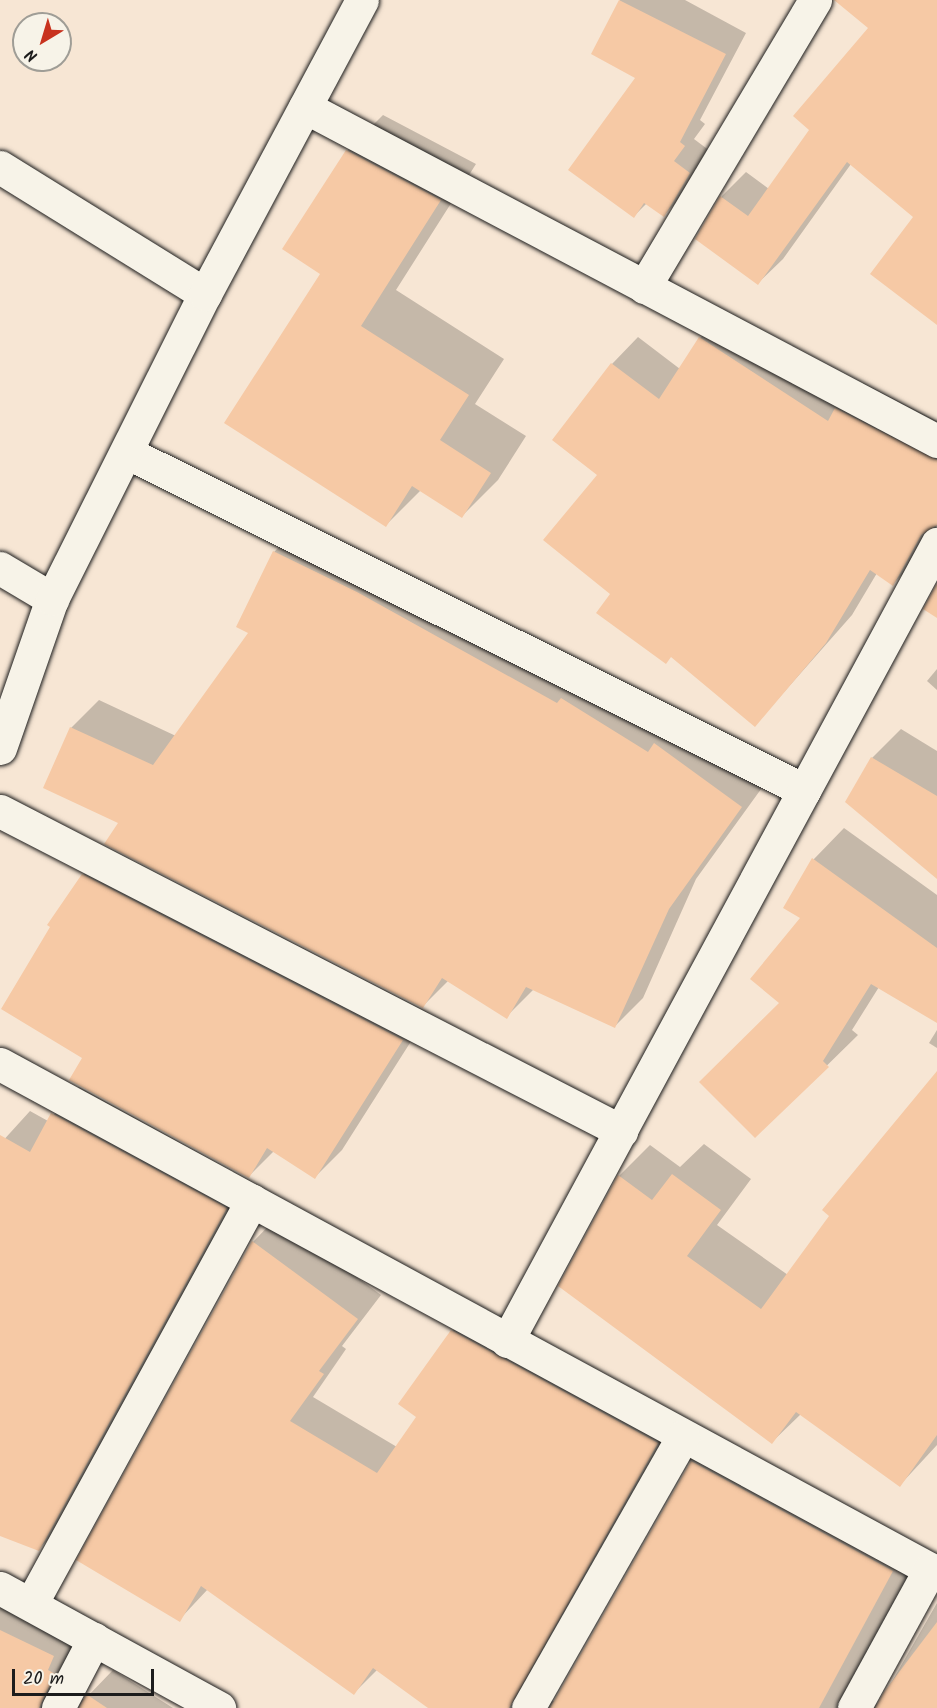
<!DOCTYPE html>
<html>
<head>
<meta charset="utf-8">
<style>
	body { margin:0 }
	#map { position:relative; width:937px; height:1708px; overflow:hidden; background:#f7e6d4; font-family:Kalam,sans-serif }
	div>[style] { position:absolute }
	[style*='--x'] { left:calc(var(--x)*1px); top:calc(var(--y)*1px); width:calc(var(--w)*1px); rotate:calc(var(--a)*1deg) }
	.shadow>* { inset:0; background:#0003 }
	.building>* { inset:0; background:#f6c9a5 }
	.roads { filter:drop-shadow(0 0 2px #1c1c1c) drop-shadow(0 0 2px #1c1c1c) }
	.minor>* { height:33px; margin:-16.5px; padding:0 16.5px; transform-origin:16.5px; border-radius:16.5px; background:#f7f3e8 }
	.tertiary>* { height:33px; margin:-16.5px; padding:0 16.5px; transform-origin:16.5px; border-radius:16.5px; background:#f7f3e8 }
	span { translate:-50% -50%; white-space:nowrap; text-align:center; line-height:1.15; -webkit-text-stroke:4.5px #f7f3e8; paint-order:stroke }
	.north { position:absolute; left:12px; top:12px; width:60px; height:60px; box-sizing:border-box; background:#f7f3e8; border:2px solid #9f9d96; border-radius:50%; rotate:218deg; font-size:16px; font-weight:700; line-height:24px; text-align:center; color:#1c1c1c }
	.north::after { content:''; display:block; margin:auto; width:21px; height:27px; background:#c8321e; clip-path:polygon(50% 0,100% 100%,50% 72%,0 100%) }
	.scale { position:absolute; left:12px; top:1669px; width:142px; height:27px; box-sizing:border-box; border:3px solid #1c1c1c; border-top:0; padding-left:8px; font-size:18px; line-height:21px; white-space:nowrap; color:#1c1c1c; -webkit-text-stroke:4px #f7f3e8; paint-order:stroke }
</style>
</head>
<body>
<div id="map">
	<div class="shadow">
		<i style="clip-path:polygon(620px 0,685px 0,746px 33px,700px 120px,705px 124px,694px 139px,710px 151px,685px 194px,664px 215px,647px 203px,634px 216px,637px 78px,593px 54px)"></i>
		<i style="clip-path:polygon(859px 0,937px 0,937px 311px,916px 217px,851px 164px,783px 259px,758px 283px,697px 238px,722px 196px,746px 172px,769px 189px,811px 130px,870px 28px)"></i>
		<i style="clip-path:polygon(383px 115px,476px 164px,396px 290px,504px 359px,475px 404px,526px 436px,498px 480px,462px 516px,421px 490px,386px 525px,322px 273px,347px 151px)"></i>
		<i style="clip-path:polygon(726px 312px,852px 394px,863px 383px,937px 421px,937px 525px,919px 558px,893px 584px,877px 573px,852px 615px,755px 725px,612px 594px,599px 474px,554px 440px,612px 364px,638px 337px,680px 369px,700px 338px)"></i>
		<i style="clip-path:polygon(302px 525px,769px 778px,696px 879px,643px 998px,615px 1026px,534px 989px,506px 1017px,448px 981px,423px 1006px,121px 822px,71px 728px,99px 700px,176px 736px,250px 633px,274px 552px)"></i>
		<i style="clip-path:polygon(937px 669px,937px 690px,927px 681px)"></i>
		<i style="clip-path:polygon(901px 729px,937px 751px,937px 877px,872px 758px)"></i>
		<i style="clip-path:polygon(844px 828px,937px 895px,937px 1021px,879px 987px,852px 1030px,858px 1035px,755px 1136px,803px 918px,785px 907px,814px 859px)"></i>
		<i style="clip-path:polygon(110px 849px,429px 1013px,342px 1150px,315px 1177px,274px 1151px,249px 1176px,84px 1057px,83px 875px)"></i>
		<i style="clip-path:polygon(937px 1030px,937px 1048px,929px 1043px)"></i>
		<i style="clip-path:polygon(937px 1073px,937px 1445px,900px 1485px,801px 1414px,772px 1442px,619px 1176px,650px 1145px,680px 1167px,704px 1144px,751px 1179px,717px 1225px,788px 1275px)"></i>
		<i style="clip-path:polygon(79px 1087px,252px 1182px,65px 1522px,39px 1549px,0 1535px,0 1144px,30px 1111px,48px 1121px)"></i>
		<i style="clip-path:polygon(276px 1218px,381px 1295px,342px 1346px,346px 1349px,313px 1397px,397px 1447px,418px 1417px,452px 1331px,476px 1307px,680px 1419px,543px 1701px,555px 1701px,692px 1461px,715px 1438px,922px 1562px,868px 1701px,879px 1704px,937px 1603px,937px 1708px,431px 1708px,378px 1669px,354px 1693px,208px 1589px,179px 1620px,78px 1560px,253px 1242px)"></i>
		<i style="clip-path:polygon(0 1593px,79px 1630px,75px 1699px,85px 1699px,113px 1670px,173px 1708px,0 1708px)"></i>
	</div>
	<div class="building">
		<i style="clip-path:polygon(619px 0,726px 54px,680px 142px,685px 146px,674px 161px,690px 173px,664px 217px,644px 203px,634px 218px,568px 170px,635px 78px,591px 54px)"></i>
		<i style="clip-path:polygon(834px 0,937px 0,937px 325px,870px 274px,913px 217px,847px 162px,758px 285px,695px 239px,720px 196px,748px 216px,809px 130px,793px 116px,868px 28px)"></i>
		<i style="clip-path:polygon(346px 150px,441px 200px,361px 326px,469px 395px,440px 440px,491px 473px,462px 518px,412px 486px,386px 527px,224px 423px,320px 274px,282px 249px)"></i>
		<i style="clip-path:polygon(699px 337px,828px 421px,835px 408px,937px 460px,937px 525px,921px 535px,893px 586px,870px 570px,826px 643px,755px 727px,671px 657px,666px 664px,596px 613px,610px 594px,543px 540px,597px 475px,552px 440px,611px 363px,659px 399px)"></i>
		<i style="clip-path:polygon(273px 551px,357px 592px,557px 703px,561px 698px,648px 752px,654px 743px,742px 807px,669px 909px,615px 1028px,526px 987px,507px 1019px,442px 978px,423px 1008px,104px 844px,118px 823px,43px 788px,70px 727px,153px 765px,248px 633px,236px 627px)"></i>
		<i style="clip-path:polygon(937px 583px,937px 618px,923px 609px)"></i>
		<i style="clip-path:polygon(871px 757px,937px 796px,937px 879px,845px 802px)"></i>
		<i style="clip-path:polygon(812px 858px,937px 948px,937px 1023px,871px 984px,823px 1061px,829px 1067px,755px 1138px,699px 1082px,779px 1003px,750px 979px,800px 918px,783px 908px)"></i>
		<i style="clip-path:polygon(82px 874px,403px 1040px,315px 1179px,267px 1148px,249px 1178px,69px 1080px,82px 1058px,1px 1009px,50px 927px,47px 925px)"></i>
		<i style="clip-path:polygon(937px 1071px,937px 1435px,900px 1487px,796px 1412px,772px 1444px,558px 1286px,618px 1175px,652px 1200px,672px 1174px,721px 1210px,687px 1256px,761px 1309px,829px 1216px,822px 1210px)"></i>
		<i style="clip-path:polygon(51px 1113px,227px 1208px,39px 1551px,0 1536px,0 1135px,30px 1152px)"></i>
		<i style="clip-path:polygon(252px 1241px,358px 1319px,319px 1371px,324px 1374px,290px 1421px,377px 1473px,416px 1417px,398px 1404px,451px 1330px,658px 1443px,509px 1708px,428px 1708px,373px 1668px,354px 1695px,201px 1586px,180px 1622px,76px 1560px)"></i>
		<i style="clip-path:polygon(691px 1461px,893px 1571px,819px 1708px,550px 1708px)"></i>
		<i style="clip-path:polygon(937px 1622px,937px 1708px,875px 1708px,884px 1692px)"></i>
		<i style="clip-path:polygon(0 1630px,54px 1656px,48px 1670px,55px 1674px,39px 1708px,0 1708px)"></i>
		<i style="clip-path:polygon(86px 1694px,107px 1708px,79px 1708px)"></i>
	</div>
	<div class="roads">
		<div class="minor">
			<i style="--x:305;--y:107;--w:715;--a:27.86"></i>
			<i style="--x:0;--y:167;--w:241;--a:31.8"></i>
			<i style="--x:644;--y:287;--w:334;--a:-59.2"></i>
			<i style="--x:126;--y:452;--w:758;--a:26.5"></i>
			<i style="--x:0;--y:568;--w:61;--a:30.8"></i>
			<i style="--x:0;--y:811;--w:699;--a:27.26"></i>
			<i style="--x:0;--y:1064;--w:1066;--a:28.51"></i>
			<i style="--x:507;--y:1341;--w:906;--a:-61.65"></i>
			<i style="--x:0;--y:1588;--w:250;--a:28.7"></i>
			<i style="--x:31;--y:1604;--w:460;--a:-61.3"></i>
			<i style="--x:58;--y:1708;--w:78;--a:-62.4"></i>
			<i style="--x:528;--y:1708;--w:313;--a:-60.3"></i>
			<i style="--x:854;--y:1708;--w:158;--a:-61.3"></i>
		</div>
		<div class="tertiary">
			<i style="--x:0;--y:748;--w:158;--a:-70.8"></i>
			<i style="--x:52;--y:599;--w:341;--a:-63.4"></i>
			<i style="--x:205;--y:294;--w:333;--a:-61.9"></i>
		</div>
	</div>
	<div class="north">N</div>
	<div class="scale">20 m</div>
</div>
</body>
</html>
